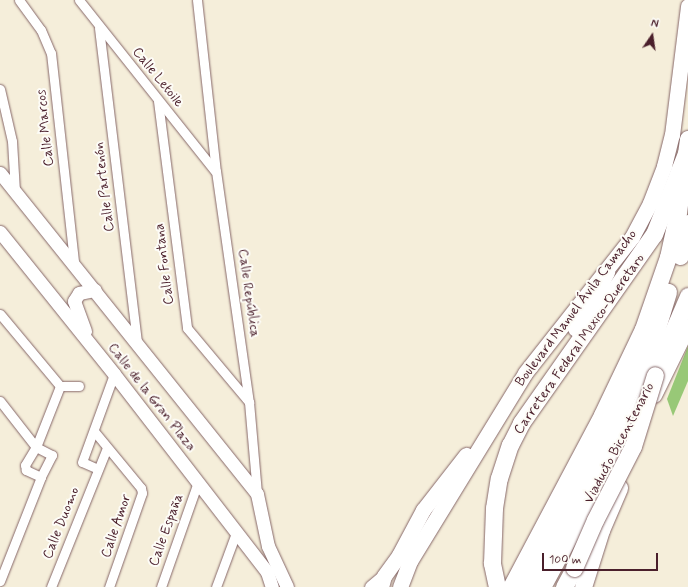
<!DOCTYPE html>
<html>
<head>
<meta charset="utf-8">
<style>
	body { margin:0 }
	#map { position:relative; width:688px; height:587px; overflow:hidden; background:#f5eeda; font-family:Mynerve,sans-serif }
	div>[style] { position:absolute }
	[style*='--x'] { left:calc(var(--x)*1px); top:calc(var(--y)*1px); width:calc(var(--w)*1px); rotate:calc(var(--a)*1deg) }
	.green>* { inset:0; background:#98c877 }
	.roads { filter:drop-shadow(0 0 1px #866768) drop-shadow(0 0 1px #866768) }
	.street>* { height:9px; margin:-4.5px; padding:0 4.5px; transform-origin:4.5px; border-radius:4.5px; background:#fff }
	.secondary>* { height:13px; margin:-6.5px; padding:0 6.5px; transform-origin:6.5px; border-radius:6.5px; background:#fff }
	.primary>* { height:15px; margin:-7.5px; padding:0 7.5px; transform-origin:7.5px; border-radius:7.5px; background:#fff }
	.highway>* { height:17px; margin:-8.5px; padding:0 8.5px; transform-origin:8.5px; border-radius:8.5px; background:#fff }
	.bridges { filter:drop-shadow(0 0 1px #866768) drop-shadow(0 0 1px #866768) }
	.highway-bridge>* { height:17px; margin:-8.5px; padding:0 8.5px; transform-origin:8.5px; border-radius:8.5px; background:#fff }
	span { translate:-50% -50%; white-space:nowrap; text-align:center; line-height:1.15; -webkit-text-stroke:4px #fdfcf7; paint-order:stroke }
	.street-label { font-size:14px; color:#4a1f2b }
	.north { position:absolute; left:632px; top:16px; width:40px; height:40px; -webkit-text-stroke:3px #fdfcf7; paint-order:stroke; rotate:13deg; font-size:11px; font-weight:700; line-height:16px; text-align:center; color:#4a1f2b }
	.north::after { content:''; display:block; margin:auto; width:14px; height:18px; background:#4a1f2b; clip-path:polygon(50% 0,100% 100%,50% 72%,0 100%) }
	.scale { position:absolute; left:542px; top:553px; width:116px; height:18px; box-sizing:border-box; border:2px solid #4a1f2b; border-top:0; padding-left:5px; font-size:12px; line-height:14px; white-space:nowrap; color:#4a1f2b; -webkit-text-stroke:3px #fdfcf7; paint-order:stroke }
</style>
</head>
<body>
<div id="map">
	<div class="green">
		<i style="clip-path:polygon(688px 346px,688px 381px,673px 416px,667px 399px)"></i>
	</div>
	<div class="roads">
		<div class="street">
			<i style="--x:19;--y:0;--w:37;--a:54"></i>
			<i style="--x:41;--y:30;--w:25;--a:67"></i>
			<i style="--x:51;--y:53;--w:210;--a:83.7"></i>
			<i style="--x:79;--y:0;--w:218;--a:51.5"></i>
			<i style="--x:197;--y:0;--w:172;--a:83.7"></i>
			<i style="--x:216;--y:171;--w:233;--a:81.9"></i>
			<i style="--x:249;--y:402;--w:92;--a:85"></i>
			<i style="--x:99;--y:28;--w:317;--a:83.1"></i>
			<i style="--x:0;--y:89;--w:53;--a:77"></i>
			<i style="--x:12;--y:141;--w:50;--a:86.6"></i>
			<i style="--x:158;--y:101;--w:229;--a:82.7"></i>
			<i style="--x:187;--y:328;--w:97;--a:50"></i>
			<i style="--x:0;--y:314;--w:94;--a:50.2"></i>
			<i style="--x:0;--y:401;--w:58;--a:52"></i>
			<i style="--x:36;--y:447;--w:18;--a:27"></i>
			<i style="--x:52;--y:455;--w:25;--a:117"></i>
			<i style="--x:41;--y:477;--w:112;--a:111.5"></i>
			<i style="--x:94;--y:431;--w:74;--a:50.5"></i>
			<i style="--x:141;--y:488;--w:5;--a:79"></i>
			<i style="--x:142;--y:493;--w:100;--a:109.3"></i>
			<i style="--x:98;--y:469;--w:17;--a:-156"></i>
			<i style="--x:82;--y:462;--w:94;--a:-70"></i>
			<i style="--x:41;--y:477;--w:17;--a:-155"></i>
			<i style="--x:26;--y:470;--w:5;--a:-101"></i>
			<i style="--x:25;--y:465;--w:21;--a:-59"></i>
			<i style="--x:36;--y:447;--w:66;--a:-68.5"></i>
			<i style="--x:60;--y:386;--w:19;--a:0"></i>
			<i style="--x:51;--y:587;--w:150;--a:-68.1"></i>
			<i style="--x:161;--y:587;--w:111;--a:-70.6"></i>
			<i style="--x:216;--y:587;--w:58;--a:-69.7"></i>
		</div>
		<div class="secondary">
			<i style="--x:0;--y:173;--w:411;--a:51.3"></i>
			<i style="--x:257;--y:494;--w:53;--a:78.1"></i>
			<i style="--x:268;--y:546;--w:45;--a:65.1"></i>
			<i style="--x:0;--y:232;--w:182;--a:51.2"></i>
			<i style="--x:114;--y:374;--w:250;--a:52.3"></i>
			<i style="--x:267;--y:572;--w:16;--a:72"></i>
			<i style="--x:85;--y:331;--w:32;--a:-110"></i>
			<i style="--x:74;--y:301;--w:9;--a:-58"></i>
			<i style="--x:79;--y:293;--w:16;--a:-11"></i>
			<i style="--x:371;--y:587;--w:17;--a:-40"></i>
		</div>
		<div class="primary">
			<i style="--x:654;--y:395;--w:77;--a:-63.8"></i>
			<i style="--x:381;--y:587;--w:11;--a:-75"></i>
			<i style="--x:384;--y:576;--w:26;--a:-54"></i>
			<i style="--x:399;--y:555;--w:51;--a:-61.9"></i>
			<i style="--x:423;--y:510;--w:70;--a:-52"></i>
			<i style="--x:400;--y:587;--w:28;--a:-69"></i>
			<i style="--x:410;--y:561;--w:220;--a:-58.5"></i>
			<i style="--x:525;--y:373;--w:173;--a:-51.8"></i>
			<i style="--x:632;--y:237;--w:38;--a:-62"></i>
			<i style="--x:650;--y:203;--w:40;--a:-69"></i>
			<i style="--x:664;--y:166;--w:32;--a:-76"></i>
			<i style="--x:672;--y:135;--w:130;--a:-82.9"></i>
		</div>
		<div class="highway">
			<i style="--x:680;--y:256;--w:34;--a:-76"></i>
			<i style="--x:576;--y:328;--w:64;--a:-61.8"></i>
			<i style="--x:497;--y:587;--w:25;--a:-102"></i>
			<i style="--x:492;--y:563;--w:55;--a:-87.9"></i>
			<i style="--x:494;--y:508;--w:30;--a:-81"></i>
			<i style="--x:499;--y:478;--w:35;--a:-72"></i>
			<i style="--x:510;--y:445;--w:25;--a:-63"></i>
			<i style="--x:521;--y:423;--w:231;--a:-54.9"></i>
			<i style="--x:654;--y:234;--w:87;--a:-68.4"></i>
			<i style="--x:511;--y:587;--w:195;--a:-62.1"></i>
			<i style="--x:602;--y:415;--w:95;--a:-64.5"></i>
			<i style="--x:643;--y:329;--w:76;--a:-70.9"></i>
			<i style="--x:668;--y:257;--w:46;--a:-77.5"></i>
			<i style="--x:678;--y:212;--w:74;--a:-82.2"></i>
			<i style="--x:526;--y:587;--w:228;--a:-62.3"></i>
			<i style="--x:632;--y:385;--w:59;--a:-66"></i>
			<i style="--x:656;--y:331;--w:41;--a:-72.9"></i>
			<i style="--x:542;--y:587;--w:217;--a:-61.7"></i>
			<i style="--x:645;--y:396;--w:109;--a:-66.7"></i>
			<i style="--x:564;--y:587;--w:21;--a:-62"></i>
			<i style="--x:583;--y:587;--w:60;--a:-72.5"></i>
			<i style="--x:601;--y:530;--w:46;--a:-66.8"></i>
		</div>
	</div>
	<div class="bridges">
		<div class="highway-bridge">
			<i style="--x:574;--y:568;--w:52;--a:-66.4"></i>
			<i style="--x:595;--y:520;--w:83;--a:-62.8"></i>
			<i style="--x:633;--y:446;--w:74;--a:-72.8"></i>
		</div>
	</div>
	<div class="street-label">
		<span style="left:158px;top:77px;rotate:51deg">Calle Letoile</span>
		<span style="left:45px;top:128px;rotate:-96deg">Calle Marcos</span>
		<span style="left:104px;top:187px;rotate:-97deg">Calle Partenón</span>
		<span style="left:164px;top:264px;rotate:-97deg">Calle Fontana</span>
		<span style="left:249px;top:293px;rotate:82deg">Calle República</span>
		<span style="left:576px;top:308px;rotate:-53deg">Boulevard Manuel Ávila Camacho</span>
		<span style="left:579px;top:344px;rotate:-55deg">Carretera Federal Mexico-Queretaro</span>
		<span style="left:152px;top:397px;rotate:52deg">Calle de la Gran Plaza</span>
		<span style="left:619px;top:443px;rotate:-62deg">Viaducto Bicentenario</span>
		<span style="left:61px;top:523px;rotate:-68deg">Calle Duomo</span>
		<span style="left:116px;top:526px;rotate:-71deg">Calle Amor</span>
		<span style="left:166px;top:530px;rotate:-70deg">Calle España</span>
	</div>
	<div class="north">N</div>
	<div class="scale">100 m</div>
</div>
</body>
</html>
